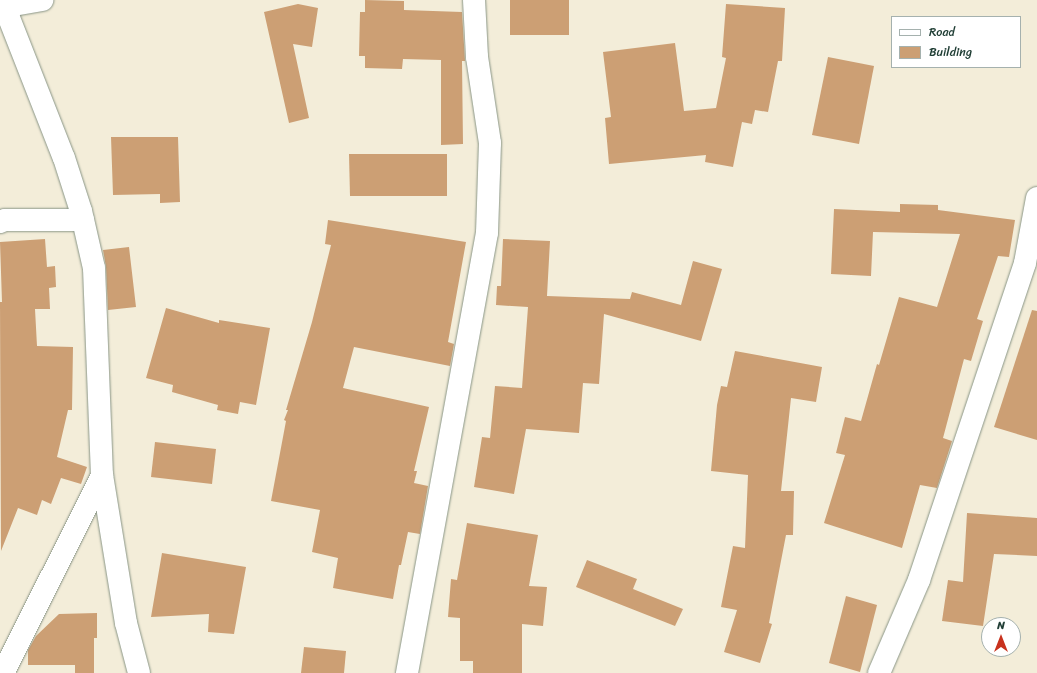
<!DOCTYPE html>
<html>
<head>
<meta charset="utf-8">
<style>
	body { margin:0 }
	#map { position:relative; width:1037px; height:673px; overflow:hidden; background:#f3edd9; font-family:Sriracha,sans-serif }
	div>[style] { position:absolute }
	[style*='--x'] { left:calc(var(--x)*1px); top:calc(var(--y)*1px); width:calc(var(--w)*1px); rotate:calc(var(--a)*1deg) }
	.building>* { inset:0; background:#cc9f74 }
	.roads { filter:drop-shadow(0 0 1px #899586) drop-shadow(0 0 1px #899586) }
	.minor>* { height:22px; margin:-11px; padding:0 11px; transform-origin:11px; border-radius:11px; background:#fff }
	.tertiary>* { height:22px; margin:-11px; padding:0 11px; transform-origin:11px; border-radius:11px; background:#fff }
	span { translate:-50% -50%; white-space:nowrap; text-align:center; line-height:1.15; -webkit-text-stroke:3px #fff; paint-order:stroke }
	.legend { position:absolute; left:891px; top:16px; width:130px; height:52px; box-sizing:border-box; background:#fff; border:1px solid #a5b1ae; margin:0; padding:5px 7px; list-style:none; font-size:12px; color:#1f3d34 }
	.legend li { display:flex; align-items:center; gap:8px; height:20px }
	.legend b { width:20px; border:1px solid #a5b1ae }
	.north { position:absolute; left:981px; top:617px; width:40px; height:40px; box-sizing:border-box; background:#fff; border:1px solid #a5b1ae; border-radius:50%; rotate:0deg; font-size:11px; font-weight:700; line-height:16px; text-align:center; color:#1f3d34 }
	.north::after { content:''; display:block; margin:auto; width:14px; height:18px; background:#c8321e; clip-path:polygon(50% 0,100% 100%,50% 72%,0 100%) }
</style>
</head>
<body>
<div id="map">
	<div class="building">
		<i style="clip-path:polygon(365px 0,404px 1px,404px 10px,462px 12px,465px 61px,462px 61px,463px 144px,441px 145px,441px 60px,403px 59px,402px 69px,365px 68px,365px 56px,359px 56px,360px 12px,365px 12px)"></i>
		<i style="clip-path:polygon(510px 0,569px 0,569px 35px,510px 35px)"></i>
		<i style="clip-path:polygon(298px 4px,318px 8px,312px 47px,293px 44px,309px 118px,289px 123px,264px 12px)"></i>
		<i style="clip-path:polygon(726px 4px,785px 8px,782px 61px,778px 61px,768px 112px,755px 110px,752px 124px,742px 122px,733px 167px,705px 162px,706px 155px,609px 164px,605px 118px,611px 117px,603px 52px,675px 43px,684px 111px,716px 108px,726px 58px,722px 57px)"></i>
		<i style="clip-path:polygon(828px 57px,874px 66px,859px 144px,812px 135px)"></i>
		<i style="clip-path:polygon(111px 137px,178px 137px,180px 202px,160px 203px,160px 194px,113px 195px)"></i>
		<i style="clip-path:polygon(349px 154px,447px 154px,447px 196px,350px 196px)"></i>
		<i style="clip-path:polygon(900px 204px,938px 205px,938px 210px,1015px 220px,1009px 257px,998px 256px,977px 319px,983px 321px,971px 361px,964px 359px,943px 438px,952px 441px,937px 488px,920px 485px,902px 548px,824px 523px,845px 455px,836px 453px,845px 417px,861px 421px,877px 364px,879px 365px,899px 297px,937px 307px,960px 234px,873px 232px,871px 276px,831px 274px,834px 209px,900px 212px)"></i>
		<i style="clip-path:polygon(328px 220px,466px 242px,448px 342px,454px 344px,450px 366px,354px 347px,343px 388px,429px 407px,414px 471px,417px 471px,414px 483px,428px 486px,420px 534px,408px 532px,401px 565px,399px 565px,393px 599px,333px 588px,338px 558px,312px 552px,320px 510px,271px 501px,286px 421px,284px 420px,288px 410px,286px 410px,312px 322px,331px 245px,325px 244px)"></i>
		<i style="clip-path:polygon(45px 239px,47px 267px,55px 266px,56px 287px,49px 288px,50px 309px,35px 309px,37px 346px,73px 347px,72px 410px,68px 410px,57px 457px,87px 467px,81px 484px,61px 478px,51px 504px,42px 500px,37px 515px,18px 508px,1px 551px,0 302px,2px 302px,0 242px)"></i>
		<i style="clip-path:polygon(503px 239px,550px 241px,547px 296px,630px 299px,632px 292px,681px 305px,693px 261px,722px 269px,701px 341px,604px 314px,599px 384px,583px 383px,579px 433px,526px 429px,514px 494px,474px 487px,482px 437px,490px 438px,495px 386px,522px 388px,528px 307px,496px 305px,497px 286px,501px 286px)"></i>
		<i style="clip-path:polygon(129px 247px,136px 307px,108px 310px,106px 267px,103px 250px)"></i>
		<i style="clip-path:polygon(166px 308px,219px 323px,219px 320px,270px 328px,256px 405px,240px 402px,238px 414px,217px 410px,218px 405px,172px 392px,173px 385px,146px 378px)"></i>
		<i style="clip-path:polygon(1032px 310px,1037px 311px,1037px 440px,994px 427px)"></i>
		<i style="clip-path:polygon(735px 351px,822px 367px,816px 402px,791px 398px,781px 491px,794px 491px,793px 535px,786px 535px,769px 623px,772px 624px,760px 663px,724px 652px,737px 610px,721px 607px,733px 546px,745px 548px,748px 475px,711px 471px,717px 405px,721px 386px,727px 387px)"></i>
		<i style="clip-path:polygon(155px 442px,216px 449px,212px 484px,151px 477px)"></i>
		<i style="clip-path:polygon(967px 513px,1037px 518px,1037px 556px,994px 554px,983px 626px,942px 621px,948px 580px,963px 582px)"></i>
		<i style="clip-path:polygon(467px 523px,538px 535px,529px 586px,547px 587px,543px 626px,522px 624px,522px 673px,473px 673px,473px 661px,460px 661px,460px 618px,448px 617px,451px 579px,457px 580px)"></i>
		<i style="clip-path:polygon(162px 553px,246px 567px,234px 634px,208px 632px,209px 614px,151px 617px)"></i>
		<i style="clip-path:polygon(587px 560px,637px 579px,633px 589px,683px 609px,675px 626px,576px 587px)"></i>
		<i style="clip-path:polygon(846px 596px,877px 605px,860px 672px,829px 663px)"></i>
		<i style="clip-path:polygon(97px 613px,97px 638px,94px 638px,94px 673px,75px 673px,75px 665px,28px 665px,28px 650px,36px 636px,59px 614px)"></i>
		<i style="clip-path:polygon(304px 647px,346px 651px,344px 673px,301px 673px)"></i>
	</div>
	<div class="roads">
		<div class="minor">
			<i style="--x:2;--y:7;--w:41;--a:-9.9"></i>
			<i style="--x:0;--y:222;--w:5;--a:-22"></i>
			<i style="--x:5;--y:220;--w:78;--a:0"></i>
			<i style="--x:3;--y:673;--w:221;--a:-63.4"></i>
			<i style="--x:407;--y:673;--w:447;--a:-79.7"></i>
			<i style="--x:487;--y:233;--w:90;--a:-88.1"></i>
			<i style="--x:490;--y:143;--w:87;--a:-98.6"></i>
			<i style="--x:477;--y:57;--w:57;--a:-93"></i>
			<i style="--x:879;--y:673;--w:101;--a:-66.7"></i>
			<i style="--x:919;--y:580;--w:334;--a:-71.5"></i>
			<i style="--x:1025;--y:263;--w:66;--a:-79.5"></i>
		</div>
		<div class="tertiary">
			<i style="--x:0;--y:1;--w:19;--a:62"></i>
			<i style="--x:9;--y:18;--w:150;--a:68.6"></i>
			<i style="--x:64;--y:158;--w:56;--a:72.2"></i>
			<i style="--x:81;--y:211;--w:58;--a:77.2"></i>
			<i style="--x:94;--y:268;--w:207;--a:87.8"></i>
			<i style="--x:102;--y:475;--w:150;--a:80.8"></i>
			<i style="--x:126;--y:623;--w:52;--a:75.4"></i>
		</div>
	</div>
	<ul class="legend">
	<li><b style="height:5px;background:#fff"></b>Road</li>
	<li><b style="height:11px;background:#cc9f74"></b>Building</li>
	</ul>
	<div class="north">N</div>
</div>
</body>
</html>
